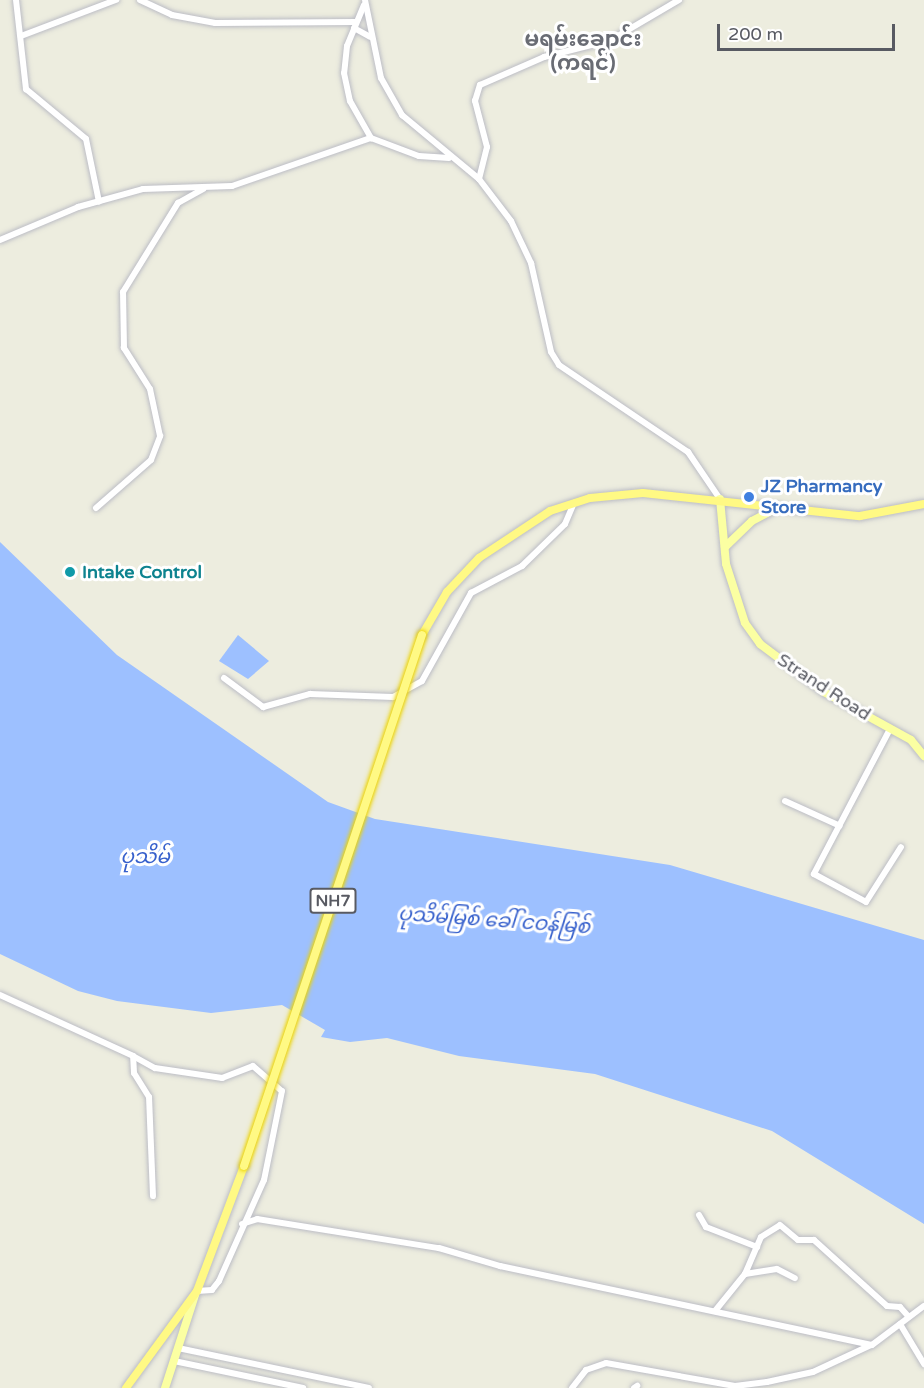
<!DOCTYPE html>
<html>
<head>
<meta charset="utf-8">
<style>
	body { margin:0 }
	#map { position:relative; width:924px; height:1388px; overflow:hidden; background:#ededdf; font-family:"Varela Round","Noto Sans Myanmar",sans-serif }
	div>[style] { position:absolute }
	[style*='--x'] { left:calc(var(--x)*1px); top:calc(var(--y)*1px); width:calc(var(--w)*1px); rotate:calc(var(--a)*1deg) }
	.water>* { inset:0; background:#9dc0ff }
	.roads { filter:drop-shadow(0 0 2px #bcbdc5) drop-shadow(0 0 2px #bcbdc5) }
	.minor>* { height:6px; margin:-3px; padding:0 3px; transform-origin:3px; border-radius:3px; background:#fff }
	.major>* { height:8px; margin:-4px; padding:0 4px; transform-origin:4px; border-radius:4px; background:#fbffa2 }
	.highway>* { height:8px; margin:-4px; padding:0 4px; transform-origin:4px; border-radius:4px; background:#fff984 }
	.bridges { filter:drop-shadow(0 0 2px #ecd300) drop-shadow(0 0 2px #ecd300) }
	.highway-bridge>* { height:8px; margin:-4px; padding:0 4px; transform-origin:4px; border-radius:4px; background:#fff984 }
	.dots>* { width:16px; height:16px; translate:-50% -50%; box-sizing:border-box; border:3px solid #fff; border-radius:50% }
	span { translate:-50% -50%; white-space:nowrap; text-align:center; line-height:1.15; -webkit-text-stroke:6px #fff; paint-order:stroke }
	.shield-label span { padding:2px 4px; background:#fff; border:2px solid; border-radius:4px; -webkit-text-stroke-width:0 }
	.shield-label { font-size:16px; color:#585a62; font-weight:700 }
	.shop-label { font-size:18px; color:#366cbe; font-weight:700 }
	.left { translate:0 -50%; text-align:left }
	.culture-label { font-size:18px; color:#0d838f; font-weight:700 }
	.street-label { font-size:18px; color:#585a62 }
	.water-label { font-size:20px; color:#3660cc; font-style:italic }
	.quarter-label { font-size:21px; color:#696c74; font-weight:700 }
	.scale { position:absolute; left:717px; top:24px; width:178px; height:27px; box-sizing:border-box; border:3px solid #585a62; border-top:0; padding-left:8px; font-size:18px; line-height:21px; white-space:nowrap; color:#585a62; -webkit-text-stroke:4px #fff; paint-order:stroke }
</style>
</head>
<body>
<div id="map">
	<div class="water">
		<i style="clip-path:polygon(0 542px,117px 655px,328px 802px,375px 819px,670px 865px,924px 940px,924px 1224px,772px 1131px,595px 1074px,459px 1056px,387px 1038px,350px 1042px,321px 1037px,325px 1030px,282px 1005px,211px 1013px,117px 1001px,78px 991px,0 954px)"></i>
		<i style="clip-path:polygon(238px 635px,269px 661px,248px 679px,219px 661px)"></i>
	</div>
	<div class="roads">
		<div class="minor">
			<i style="--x:16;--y:0;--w:90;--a:83.6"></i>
			<i style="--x:26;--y:89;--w:78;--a:39.8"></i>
			<i style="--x:86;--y:139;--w:64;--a:78.3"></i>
			<i style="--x:140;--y:0;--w:35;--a:25"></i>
			<i style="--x:172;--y:15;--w:44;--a:10.5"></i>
			<i style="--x:215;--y:23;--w:141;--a:-0.4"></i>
			<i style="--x:365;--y:0;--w:80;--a:78.4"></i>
			<i style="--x:381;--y:78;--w:43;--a:60.4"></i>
			<i style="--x:402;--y:115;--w:100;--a:39.7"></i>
			<i style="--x:479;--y:179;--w:53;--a:52.7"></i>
			<i style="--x:511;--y:221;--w:47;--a:64.5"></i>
			<i style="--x:531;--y:263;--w:91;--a:77.3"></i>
			<i style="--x:551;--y:352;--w:15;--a:58"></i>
			<i style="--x:559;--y:365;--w:156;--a:34"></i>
			<i style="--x:688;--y:452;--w:57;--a:55.8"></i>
			<i style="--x:364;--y:5;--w:44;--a:112.5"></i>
			<i style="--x:347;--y:46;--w:27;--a:96"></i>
			<i style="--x:344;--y:73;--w:29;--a:78"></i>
			<i style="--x:350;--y:101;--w:43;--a:60.4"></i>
			<i style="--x:354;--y:28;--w:18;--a:29"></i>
			<i style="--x:21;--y:36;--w:102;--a:-20.8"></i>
			<i style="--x:479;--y:179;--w:33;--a:-76"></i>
			<i style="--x:487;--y:147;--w:48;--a:-104.6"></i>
			<i style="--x:475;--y:101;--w:17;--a:-73"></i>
			<i style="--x:480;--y:85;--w:70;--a:-23.6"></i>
			<i style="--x:544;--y:57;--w:69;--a:-14.2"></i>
			<i style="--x:611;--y:40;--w:79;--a:-30.5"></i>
			<i style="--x:0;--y:240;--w:85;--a:-22.9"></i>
			<i style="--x:78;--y:207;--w:67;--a:-15.5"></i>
			<i style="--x:143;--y:189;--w:89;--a:-1.9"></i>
			<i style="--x:232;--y:186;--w:147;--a:-19.1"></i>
			<i style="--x:371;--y:138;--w:51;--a:20.6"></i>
			<i style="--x:419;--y:156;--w:30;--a:4"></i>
			<i style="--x:96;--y:508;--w:73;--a:-41.1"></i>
			<i style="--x:151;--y:460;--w:26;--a:-69"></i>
			<i style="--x:160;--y:436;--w:48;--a:-102"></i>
			<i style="--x:150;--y:389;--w:49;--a:-122.4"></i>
			<i style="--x:124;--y:348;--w:56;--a:-91"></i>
			<i style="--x:123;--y:292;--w:105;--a:-58.3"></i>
			<i style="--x:178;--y:203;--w:29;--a:-29"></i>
			<i style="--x:224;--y:678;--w:49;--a:36.6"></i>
			<i style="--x:263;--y:707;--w:49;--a:-15.5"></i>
			<i style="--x:310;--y:694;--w:83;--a:2.1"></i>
			<i style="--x:393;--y:697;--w:33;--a:-29"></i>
			<i style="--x:422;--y:681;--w:101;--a:-60.9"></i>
			<i style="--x:471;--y:593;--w:58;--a:-27.9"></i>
			<i style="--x:522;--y:566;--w:60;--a:-44.3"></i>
			<i style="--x:565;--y:524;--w:23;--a:-67"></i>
			<i style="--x:890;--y:729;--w:164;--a:117.7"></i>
			<i style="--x:814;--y:874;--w:59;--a:28.3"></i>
			<i style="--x:866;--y:902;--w:65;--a:-57.5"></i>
			<i style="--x:785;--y:801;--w:60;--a:24.4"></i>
			<i style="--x:0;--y:995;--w:146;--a:24.6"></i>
			<i style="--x:153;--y:1196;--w:99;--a:-92.3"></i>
			<i style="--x:149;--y:1097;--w:28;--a:-122"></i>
			<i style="--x:134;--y:1073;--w:17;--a:-93"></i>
			<i style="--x:133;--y:1056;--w:25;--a:29"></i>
			<i style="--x:155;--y:1068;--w:68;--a:8.5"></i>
			<i style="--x:222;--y:1078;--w:33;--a:-21"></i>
			<i style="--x:253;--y:1066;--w:38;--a:41"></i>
			<i style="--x:282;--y:1091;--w:91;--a:101.4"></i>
			<i style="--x:264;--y:1180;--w:111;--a:114"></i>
			<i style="--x:219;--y:1281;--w:11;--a:128"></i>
			<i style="--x:212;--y:1290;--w:15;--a:176"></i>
			<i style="--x:699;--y:1215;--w:14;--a:60"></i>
			<i style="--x:706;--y:1227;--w:55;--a:21.4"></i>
			<i style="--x:242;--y:1224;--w:16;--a:-18"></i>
			<i style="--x:257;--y:1219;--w:184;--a:9.1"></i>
			<i style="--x:439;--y:1248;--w:64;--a:16.4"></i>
			<i style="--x:500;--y:1266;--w:380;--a:12"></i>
			<i style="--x:872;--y:1345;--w:65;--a:-36.9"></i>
			<i style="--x:745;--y:1274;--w:32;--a:-9"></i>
			<i style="--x:777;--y:1269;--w:20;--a:27"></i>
			<i style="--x:715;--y:1311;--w:48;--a:-51"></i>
			<i style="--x:745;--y:1274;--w:40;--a:-66.6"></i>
			<i style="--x:761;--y:1237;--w:22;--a:-32"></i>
			<i style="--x:780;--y:1225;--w:23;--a:40"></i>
			<i style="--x:798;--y:1240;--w:16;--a:0"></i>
			<i style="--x:814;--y:1240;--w:98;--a:42.1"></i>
			<i style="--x:887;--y:1306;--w:13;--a:4"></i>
			<i style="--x:900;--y:1307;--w:13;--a:48"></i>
			<i style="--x:900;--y:1324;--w:47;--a:59"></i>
			<i style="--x:178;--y:1348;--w:195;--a:11.8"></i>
			<i style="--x:174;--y:1361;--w:132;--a:11.8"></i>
			<i style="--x:572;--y:1388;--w:23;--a:-52"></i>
			<i style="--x:586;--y:1370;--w:21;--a:-19"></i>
			<i style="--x:606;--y:1363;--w:131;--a:10.1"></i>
			<i style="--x:735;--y:1386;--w:32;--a:-7"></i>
			<i style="--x:767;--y:1382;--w:47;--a:-12.3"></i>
			<i style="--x:813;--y:1372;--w:64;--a:-25"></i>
			<i style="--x:634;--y:1388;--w:4;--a:-34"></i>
		</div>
		<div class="major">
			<i style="--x:720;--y:499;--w:65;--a:84.7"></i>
			<i style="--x:726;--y:564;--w:62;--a:72.1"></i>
			<i style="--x:745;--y:623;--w:26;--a:54"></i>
			<i style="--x:760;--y:644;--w:80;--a:36.9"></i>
			<i style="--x:824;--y:692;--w:99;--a:28.9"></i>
			<i style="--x:911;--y:740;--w:21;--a:51"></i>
			<i style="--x:725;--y:547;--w:37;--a:-44"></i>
			<i style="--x:752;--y:521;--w:30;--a:-28"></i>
			<i style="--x:165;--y:1388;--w:98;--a:-72.1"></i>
		</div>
		<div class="highway">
			<i style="--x:422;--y:635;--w:50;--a:-59.8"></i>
			<i style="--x:447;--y:592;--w:47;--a:-46.7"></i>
			<i style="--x:479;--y:558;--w:85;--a:-33.5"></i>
			<i style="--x:550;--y:511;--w:42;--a:-18"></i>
			<i style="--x:590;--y:498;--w:53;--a:-5.4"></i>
			<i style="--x:643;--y:493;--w:218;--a:6.1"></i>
			<i style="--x:860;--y:516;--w:65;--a:-10.6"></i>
			<i style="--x:126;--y:1388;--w:120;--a:-53.8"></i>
			<i style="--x:197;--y:1291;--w:134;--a:-69.4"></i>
		</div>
	</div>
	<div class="bridges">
		<div class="highway-bridge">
			<i style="--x:244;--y:1166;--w:560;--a:-71.47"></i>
		</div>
	</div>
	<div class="dots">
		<i style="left:749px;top:497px;background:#3f7fe0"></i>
		<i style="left:70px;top:572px;background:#0f9aa8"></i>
	</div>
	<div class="shield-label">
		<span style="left:333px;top:901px">NH7</span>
	</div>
	<div class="shop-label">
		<span class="left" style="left:761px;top:497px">JZ Pharmancy<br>Store</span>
	</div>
	<div class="culture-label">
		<span class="left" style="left:82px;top:572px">Intake Control</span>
	</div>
	<div class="street-label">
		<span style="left:824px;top:687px;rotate:33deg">Strand Road</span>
	</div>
	<div class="water-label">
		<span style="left:145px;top:857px">ပုသိမ်</span>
		<span style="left:494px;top:921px;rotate:4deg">ပုသိမ်မြစ် ခေါ် ငဝန်မြစ်</span>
	</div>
	<div class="quarter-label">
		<span style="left:583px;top:52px">မရမ်းချောင်း<br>(ကရင်)</span>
	</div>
	<div class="scale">200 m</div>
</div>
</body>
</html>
